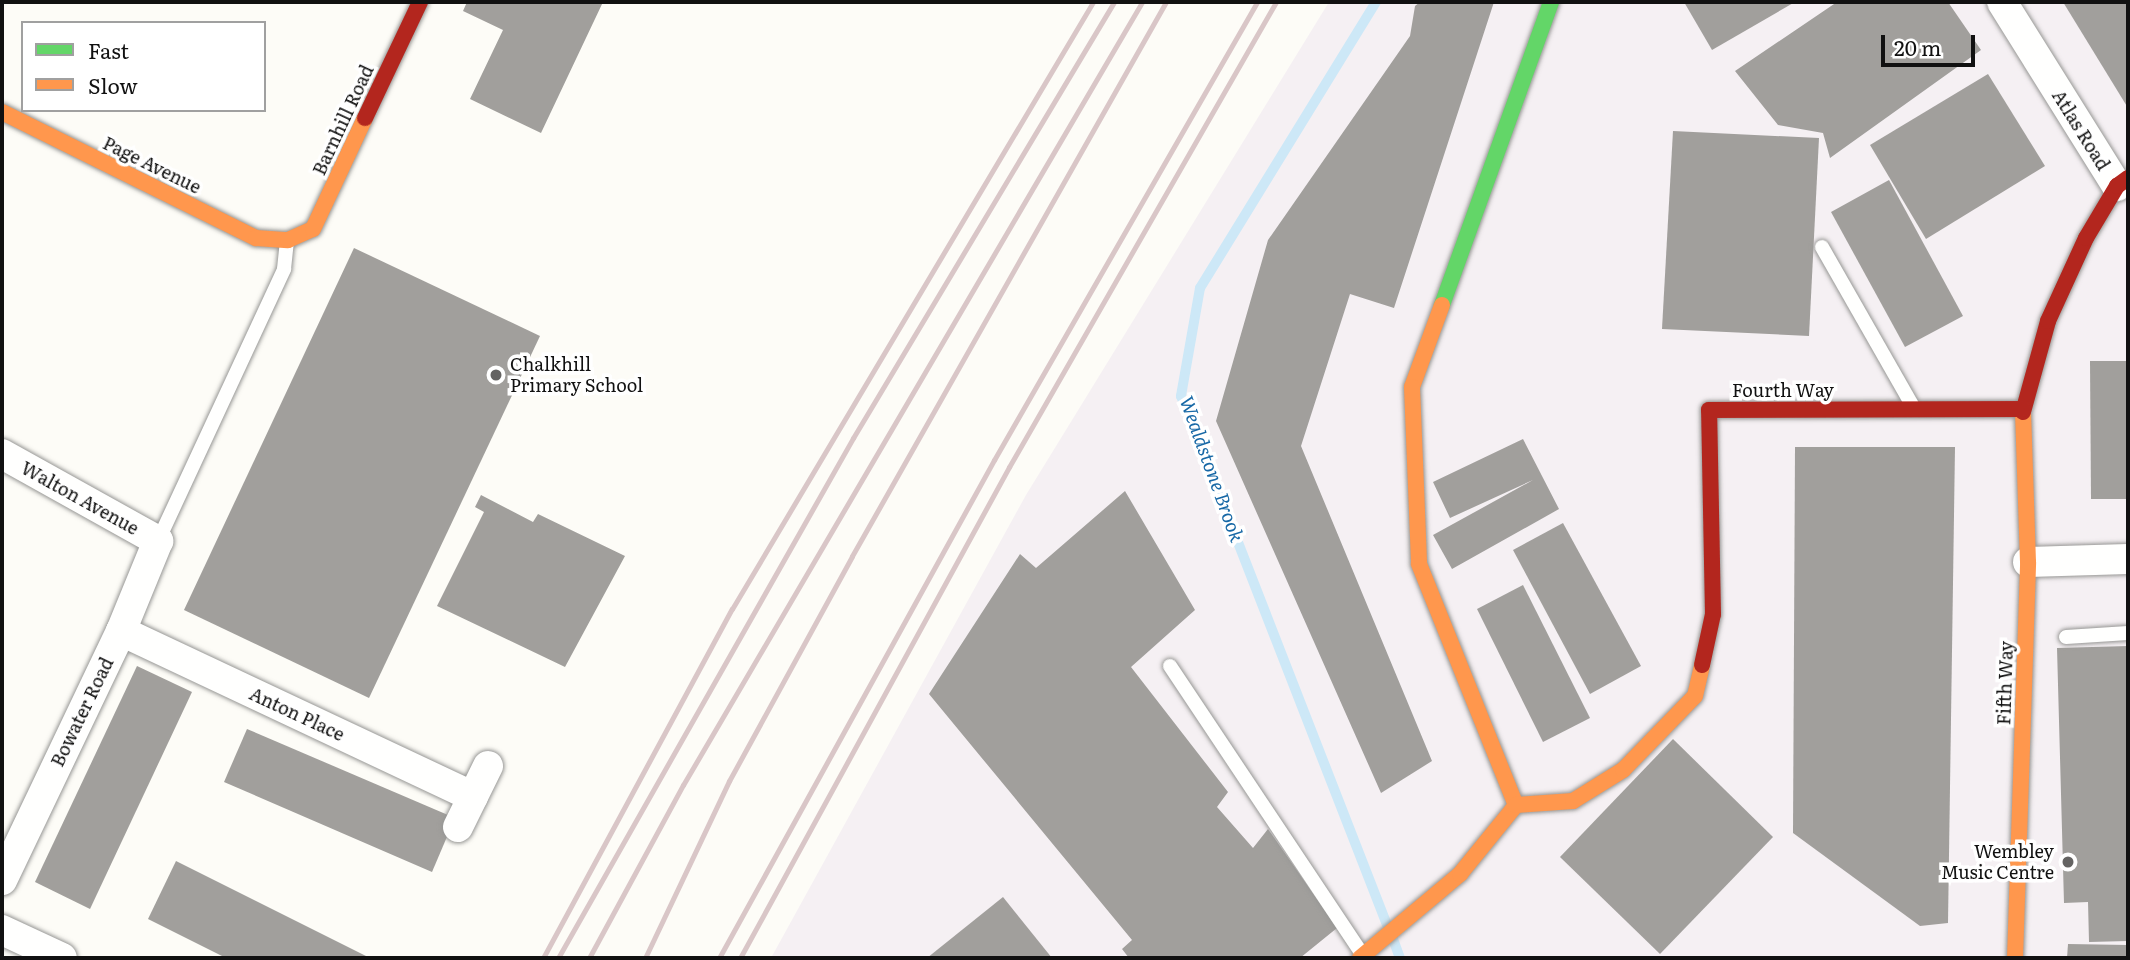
<!DOCTYPE html>
<html>
<head>
<meta charset="utf-8">
<style>
	body { margin:0 }
	#map { position:relative; width:2130px; height:960px; overflow:hidden; background:#fdfcf7; font-family:Literata,serif }
	div>[style] { position:absolute }
	[style*='--x'] { left:calc(var(--x)*1px); top:calc(var(--y)*1px); width:calc(var(--w)*1px); rotate:calc(var(--a)*1deg) }
	.industrial>* { inset:0; background:#f5f0f3 }
	.stream>* { height:10px; margin:-5px; padding:0 5px; transform-origin:5px; border-radius:5px; background:#cde8f7 }
	.building>* { inset:0; background:#a19f9c }
	.roads { filter:drop-shadow(0 0 2px #979795) drop-shadow(0 0 2px #979795) }
	.lane>* { height:14px; margin:-7px; padding:0 7px; transform-origin:7px; border-radius:7px; background:#fffffe }
	.street>* { height:30px; margin:-15px; padding:0 15px; transform-origin:15px; border-radius:15px; background:#fffffe }
	.fast>* { height:16px; margin:-8px; padding:0 8px; transform-origin:8px; border-radius:8px; background:#63d668 }
	.slow>* { height:16px; margin:-8px; padding:0 8px; transform-origin:8px; border-radius:8px; background:#ff974d }
	.jam>* { height:16px; margin:-8px; padding:0 8px; transform-origin:8px; border-radius:8px; background:#b3261e }
	.rail>* { height:5px; margin:-2.5px; padding:0 2.5px; transform-origin:2.5px; border-radius:2.5px; background:#d9c6c7 }
	.dots>* { width:19px; height:19px; translate:-50% -50%; box-sizing:border-box; border:4px solid #fff; border-radius:50% }
	span { translate:-50% -50%; white-space:nowrap; text-align:center; line-height:1.15; -webkit-text-stroke:7px #fff; paint-order:stroke }
	.street-label { font-size:18px; color:#111 }
	.poi-label { font-size:18px; color:#111 }
	.left { translate:0 -50%; text-align:left }
	.right { translate:-100% -50%; text-align:right }
	.water-label { font-size:19px; color:#1768a6; font-style:italic }
	.frame { position:absolute; inset:0; border:4px solid #111; pointer-events:none }
	.legend { position:absolute; left:21px; top:21px; width:245px; height:91px; box-sizing:border-box; background:#fff; border:2px solid #a0a0a0; margin:0; padding:9px 12px; list-style:none; font-size:21px; color:#111 }
	.legend li { display:flex; align-items:center; gap:14px; height:35px }
	.legend b { width:35px; border:2px solid #a0a0a0 }
	.scale { position:absolute; left:1881px; top:35px; width:94px; height:32px; box-sizing:border-box; border:4px solid #111; border-top:0; padding-left:9px; font-size:21px; line-height:24px; white-space:nowrap; color:#111; -webkit-text-stroke:5px #fff; paint-order:stroke }
</style>
</head>
<body>
<div id="map">
	<div class="industrial">
		<i style="clip-path:polygon(1329px 2px,2128px 2px,2128px 958px,771px 958px,1026px 495px)"></i>
	</div>
	<div class="stream">
		<i style="--x:1376;--y:2;--w:336;--a:121.6"></i>
		<i style="--x:1200;--y:288;--w:110;--a:100"></i>
		<i style="--x:1181;--y:396;--w:568;--a:68.72"></i>
		<i style="--x:1393;--y:939;--w:20;--a:70"></i>
	</div>
	<div class="building">
		<i style="clip-path:polygon(467px 2px,603px 2px,541px 133px,470px 99px,503px 30px,463px 11px)"></i>
		<i style="clip-path:polygon(1420px 2px,1494px 2px,1394px 308px,1350px 294px,1301px 446px,1432px 761px,1381px 793px,1216px 421px,1268px 240px,1410px 36px,1415px 6px)"></i>
		<i style="clip-path:polygon(1684px 2px,1795px 2px,1712px 50px)"></i>
		<i style="clip-path:polygon(1837px 2px,1948px 2px,1981px 50px,1830px 158px,1823px 133px,1778px 125px,1735px 71px)"></i>
		<i style="clip-path:polygon(2063px 2px,2128px 2px,2128px 108px)"></i>
		<i style="clip-path:polygon(1988px 74px,2045px 166px,1926px 239px,1870px 145px)"></i>
		<i style="clip-path:polygon(1673px 131px,1819px 138px,1809px 336px,1662px 329px)"></i>
		<i style="clip-path:polygon(1889px 180px,1963px 316px,1905px 347px,1831px 212px)"></i>
		<i style="clip-path:polygon(354px 248px,540px 336px,369px 698px,184px 610px)"></i>
		<i style="clip-path:polygon(2090px 361px,2128px 361px,2128px 499px,2091px 499px)"></i>
		<i style="clip-path:polygon(1523px 439px,1559px 509px,1452px 569px,1433px 535px,1533px 480px,1450px 518px,1433px 482px)"></i>
		<i style="clip-path:polygon(1795px 447px,1955px 447px,1948px 923px,1920px 926px,1793px 833px)"></i>
		<i style="clip-path:polygon(1125px 491px,1195px 610px,1131px 667px,1228px 792px,1217px 807px,1253px 848px,1268px 829px,1337px 928px,1300px 958px,1129px 958px,1122px 949px,1132px 940px,929px 694px,1020px 554px,1036px 568px)"></i>
		<i style="clip-path:polygon(481px 495px,533px 522px,538px 514px,625px 556px,565px 667px,437px 606px,484px 512px,475px 507px)"></i>
		<i style="clip-path:polygon(1563px 523px,1641px 666px,1590px 694px,1513px 550px)"></i>
		<i style="clip-path:polygon(1523px 585px,1590px 718px,1543px 742px,1477px 609px)"></i>
		<i style="clip-path:polygon(2128px 646px,2128px 941px,2089px 942px,2088px 902px,2064px 903px,2057px 648px)"></i>
		<i style="clip-path:polygon(137px 666px,192px 692px,90px 909px,35px 882px)"></i>
		<i style="clip-path:polygon(247px 729px,455px 818px,432px 872px,224px 782px)"></i>
		<i style="clip-path:polygon(1673px 739px,1773px 837px,1660px 954px,1560px 857px)"></i>
		<i style="clip-path:polygon(176px 861px,370px 958px,226px 958px,148px 919px)"></i>
		<i style="clip-path:polygon(1003px 897px,1052px 958px,927px 958px)"></i>
		<i style="clip-path:polygon(2068px 944px,2128px 945px,2128px 958px,2067px 958px)"></i>
	</div>
	<div class="roads">
		<div class="lane">
			<i style="--x:1822;--y:247;--w:182;--a:60.3"></i>
			<i style="--x:158;--y:541;--w:300;--a:-65.1"></i>
			<i style="--x:284;--y:269;--w:27;--a:-84"></i>
			<i style="--x:2066;--y:637;--w:62;--a:-3.7"></i>
			<i style="--x:1170;--y:666;--w:346;--a:56.3"></i>
		</div>
		<div class="street">
			<i style="--x:2002;--y:2;--w:217;--a:58"></i>
			<i style="--x:2;--y:454;--w:179;--a:29.1"></i>
			<i style="--x:158;--y:541;--w:97;--a:112.3"></i>
			<i style="--x:121;--y:631;--w:276;--a:115.5"></i>
			<i style="--x:2028;--y:562;--w:100;--a:-1.7"></i>
			<i style="--x:121;--y:631;--w:389;--a:25.2"></i>
			<i style="--x:458;--y:827;--w:68;--a:-63.8"></i>
			<i style="--x:2;--y:930;--w:66;--a:25"></i>
		</div>
		<div class="fast">
			<i style="--x:1442;--y:305;--w:322;--a:-70.2"></i>
		</div>
		<div class="slow">
			<i style="--x:2;--y:112;--w:284;--a:26.4"></i>
			<i style="--x:256;--y:238;--w:32;--a:4"></i>
			<i style="--x:288;--y:240;--w:27;--a:-24"></i>
			<i style="--x:313;--y:229;--w:123;--a:-64.9"></i>
			<i style="--x:1442;--y:305;--w:87;--a:110.1"></i>
			<i style="--x:1412;--y:387;--w:177;--a:87.7"></i>
			<i style="--x:1419;--y:564;--w:260;--a:68.1"></i>
			<i style="--x:1360;--y:958;--w:131;--a:-40"></i>
			<i style="--x:1460;--y:874;--w:89;--a:-50.9"></i>
			<i style="--x:1516;--y:805;--w:57;--a:-4"></i>
			<i style="--x:1573;--y:801;--w:59;--a:-31.8"></i>
			<i style="--x:1623;--y:770;--w:103;--a:-45.8"></i>
			<i style="--x:1695;--y:696;--w:32;--a:-77"></i>
			<i style="--x:2015;--y:958;--w:396;--a:-88.1"></i>
			<i style="--x:2028;--y:562;--w:150;--a:-91.9"></i>
		</div>
		<div class="jam">
			<i style="--x:365;--y:118;--w:128;--a:-64.6"></i>
			<i style="--x:2023;--y:412;--w:94;--a:-74.6"></i>
			<i style="--x:2048;--y:321;--w:91;--a:-65.4"></i>
			<i style="--x:2086;--y:238;--w:61;--a:-59.2"></i>
			<i style="--x:2117;--y:186;--w:14;--a:-36"></i>
			<i style="--x:1702;--y:665;--w:52;--a:-77.8"></i>
			<i style="--x:1713;--y:614;--w:204;--a:-91.1"></i>
			<i style="--x:1709;--y:410;--w:314;--a:-0.2"></i>
		</div>
	</div>
	<div class="rail">
		<i style="--x:543;--y:958;--w:397;--a:-61.6"></i>
		<i style="--x:732;--y:609;--w:706;--a:-59.26"></i>
		<i style="--x:558;--y:958;--w:598;--a:-60.43"></i>
		<i style="--x:853;--y:438;--w:508;--a:-59.09"></i>
		<i style="--x:589;--y:958;--w:197;--a:-61.5"></i>
		<i style="--x:683;--y:785;--w:908;--a:-59.62"></i>
		<i style="--x:645;--y:958;--w:196;--a:-64.6"></i>
		<i style="--x:729;--y:781;--w:256;--a:-61.3"></i>
		<i style="--x:852;--y:556;--w:637;--a:-60.46"></i>
		<i style="--x:719;--y:958;--w:569;--a:-61.09"></i>
		<i style="--x:994;--y:460;--w:528;--a:-60.13"></i>
		<i style="--x:740;--y:958;--w:560;--a:-61.28"></i>
		<i style="--x:1009;--y:467;--w:536;--a:-60.14"></i>
	</div>
	<div class="dots">
		<i style="left:496px;top:375px;background:#646362"></i>
		<i style="left:2068px;top:862px;background:#646362"></i>
	</div>
	<div class="street-label">
		<span style="left:343px;top:120px;rotate:-65deg">Barnhill Road</span>
		<span style="left:2081px;top:130px;rotate:58deg">Atlas Road</span>
		<span style="left:152px;top:165px;rotate:26deg">Page Avenue</span>
		<span style="left:1783px;top:390px">Fourth Way</span>
		<span style="left:80px;top:498px;rotate:29deg">Walton Avenue</span>
		<span style="left:2005px;top:683px;rotate:-88deg">Fifth Way</span>
		<span style="left:82px;top:712px;rotate:-64deg">Bowater Road</span>
		<span style="left:297px;top:714px;rotate:25deg">Anton Place</span>
	</div>
	<div class="poi-label">
		<span class="left" style="left:510px;top:375px">Chalkhill<br>Primary School</span>
		<span class="right" style="left:2054px;top:862px">Wembley<br>Music Centre</span>
	</div>
	<div class="water-label">
		<span style="left:1212px;top:469px;rotate:70deg">Wealdstone Brook</span>
	</div>
	<div class="frame"></div>
	<ul class="legend">
	<li><b style="height:9px;background:#63d668"></b>Fast</li>
	<li><b style="height:9px;background:#ff974d"></b>Slow</li>
	</ul>
	<div class="scale">20 m</div>
</div>
</body>
</html>
